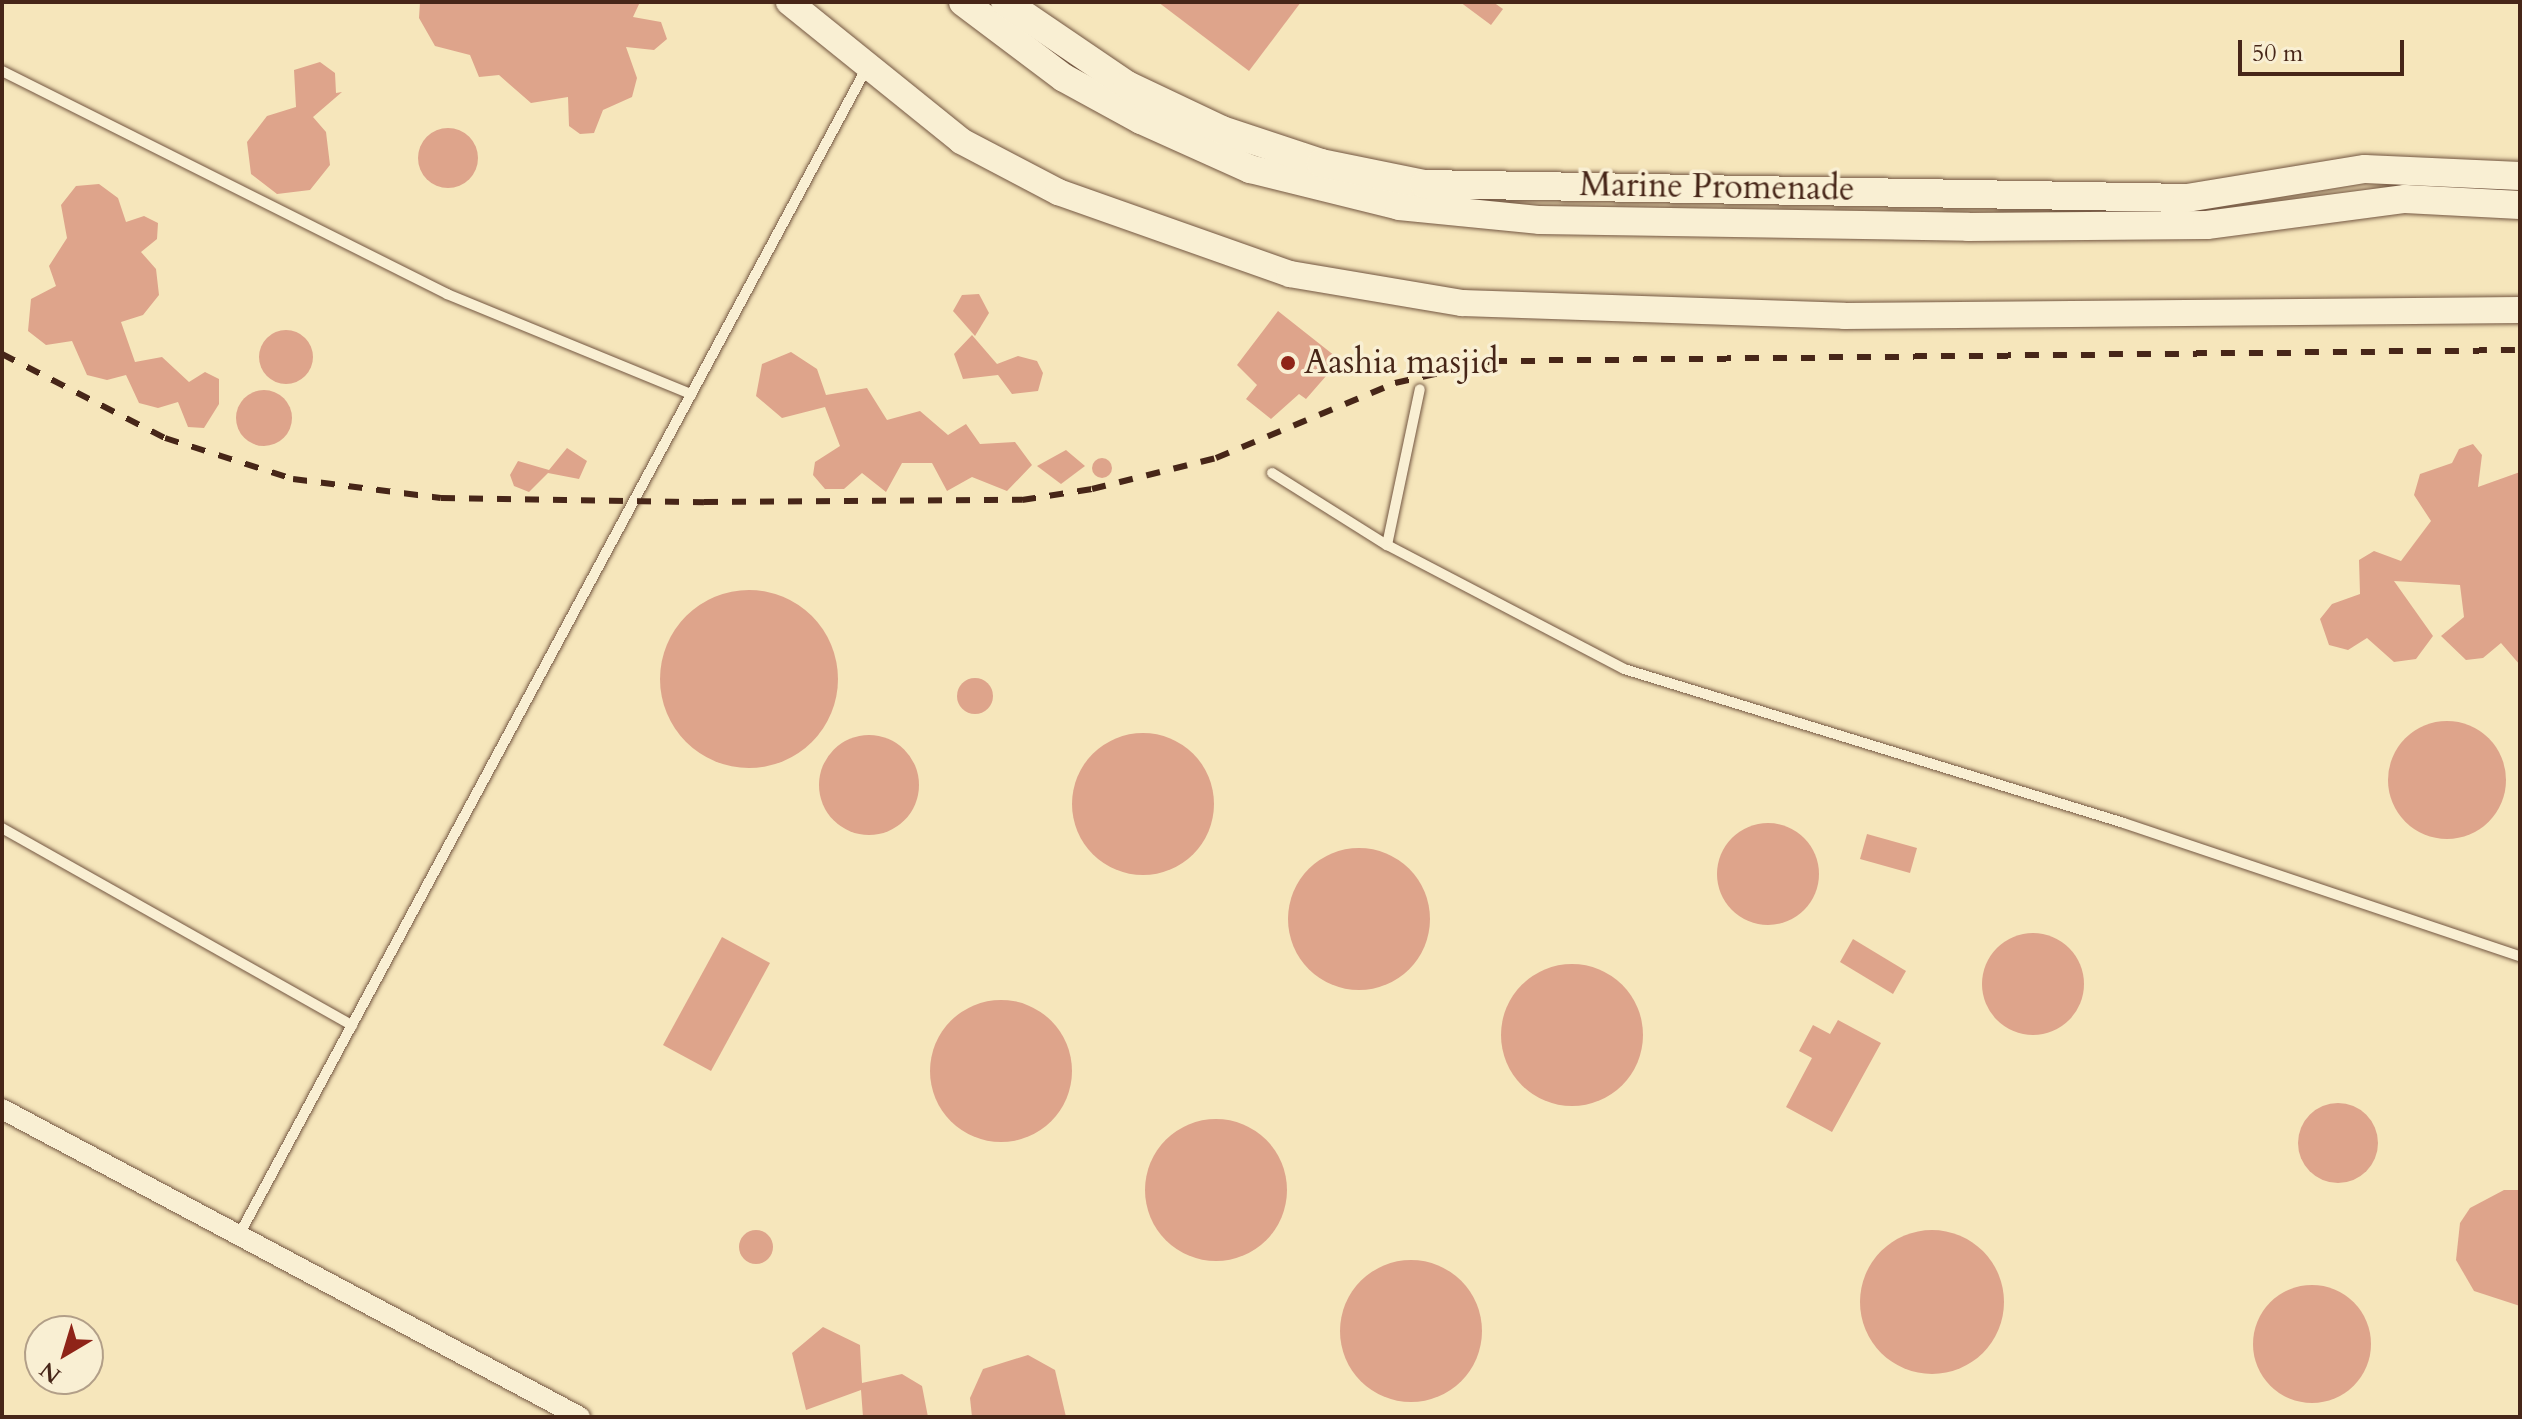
<!DOCTYPE html>
<html>
<head>
<meta charset="utf-8">
<style>
	body { margin:0 }
	#map { position:relative; width:2522px; height:1419px; overflow:hidden; background:#f6e6bb; font-family:Cardo,serif }
	div>[style] { position:absolute }
	[style*='--x'] { left:calc(var(--x)*1px); top:calc(var(--y)*1px); width:calc(var(--w)*1px); rotate:calc(var(--a)*1deg) }
	.building>* { inset:0; background:#dea48b }
	.round { border-radius:50% }
	.roads { filter:drop-shadow(0 0 2px #735641) drop-shadow(0 0 2px #735641) }
	.service>* { height:10px; margin:-5px; padding:0 5px; transform-origin:5px; border-radius:5px; background:#f9efd3 }
	.minor>* { height:20px; margin:-10px; padding:0 10px; transform-origin:10px; border-radius:10px; background:#f9efd3 }
	.tertiary>* { height:26px; margin:-13px; padding:0 13px; transform-origin:13px; border-radius:13px; background:#f9efd3 }
	.secondary>* { height:28px; margin:-14px; padding:0 14px; transform-origin:14px; border-radius:14px; background:#f9efd3 }
	.rail>* { height:6px; margin-top:-3px; transform-origin:0; background:repeating-linear-gradient(90deg,#472618 0 14px,transparent 0 28px) }
	.dots>* { width:22px; height:22px; translate:-50% -50%; box-sizing:border-box; border:4px solid #f9efd3; border-radius:50% }
	span { translate:-50% -50%; white-space:nowrap; text-align:center; line-height:1.15; -webkit-text-stroke:7px #f9efd3; paint-order:stroke }
	.street-label { font-size:34px; color:#472618 }
	.poi-label { font-size:34px; color:#472618 }
	.left { translate:0 -50%; text-align:left }
	.frame { position:absolute; inset:0; border:4px solid #472618; pointer-events:none }
	.north { position:absolute; left:24px; top:1315px; width:80px; height:80px; box-sizing:border-box; background:#f9efd3; border:2px solid #b29f88; border-radius:50%; rotate:218deg; font-size:22px; font-weight:700; line-height:32px; text-align:center; color:#472618 }
	.north::after { content:''; display:block; margin:auto; width:28px; height:36px; background:#8f2418; clip-path:polygon(50% 0,100% 100%,50% 72%,0 100%) }
	.scale { position:absolute; left:2238px; top:40px; width:166px; height:36px; box-sizing:border-box; border:4px solid #472618; border-top:0; padding-left:10px; font-size:24px; line-height:28px; white-space:nowrap; color:#472618; -webkit-text-stroke:6px #f9efd3; paint-order:stroke }
</style>
</head>
<body>
<div id="map">
	<div class="building">
		<i style="clip-path:polygon(420px 2px,640px 2px,633px 17px,661px 22px,667px 39px,654px 50px,626px 47px,637px 78px,632px 97px,603px 110px,594px 133px,580px 134px,569px 126px,568px 97px,531px 103px,499px 75px,479px 77px,470px 55px,435px 46px,419px 18px)"></i>
		<i style="clip-path:polygon(1158px 2px,1301px 2px,1249px 71px)"></i>
		<i style="clip-path:polygon(1460px 2px,1493px 2px,1503px 9px,1491px 25px)"></i>
		<i style="clip-path:polygon(320px 62px,335px 73px,336px 93px,342px 92px,313px 117px,326px 132px,330px 165px,310px 190px,277px 194px,251px 174px,247px 142px,267px 116px,296px 107px,294px 70px)"></i>
		<i class="round" style="left:418px;top:128px;width:60px;height:60px"></i>
		<i style="clip-path:polygon(99px 184px,118px 198px,126px 222px,144px 216px,158px 223px,157px 239px,141px 252px,156px 269px,159px 295px,143px 315px,121px 322px,135px 362px,162px 357px,189px 382px,205px 372px,219px 379px,219px 404px,204px 428px,188px 427px,178px 402px,158px 408px,139px 403px,126px 375px,107px 380px,87px 375px,72px 341px,46px 345px,28px 331px,31px 299px,56px 286px,49px 266px,67px 238px,61px 205px,76px 186px)"></i>
		<i style="clip-path:polygon(979px 294px,989px 313px,975px 336px,953px 311px,962px 295px)"></i>
		<i style="clip-path:polygon(1278px 311px,1340px 360px,1306px 399px,1299px 394px,1271px 419px,1246px 399px,1257px 385px,1237px 365px)"></i>
		<i class="round" style="left:259px;top:330px;width:54px;height:54px"></i>
		<i style="clip-path:polygon(972px 335px,997px 364px,1018px 356px,1037px 361px,1043px 373px,1038px 391px,1012px 394px,998px 375px,963px 379px,954px 354px)"></i>
		<i style="clip-path:polygon(791px 352px,817px 369px,826px 395px,867px 388px,887px 420px,920px 411px,948px 435px,966px 424px,980px 444px,1015px 442px,1032px 465px,1007px 491px,972px 477px,947px 491px,932px 463px,902px 463px,886px 492px,862px 473px,844px 489px,825px 489px,813px 475px,815px 462px,840px 446px,825px 407px,782px 418px,756px 396px,762px 364px)"></i>
		<i class="round" style="left:236px;top:390px;width:56px;height:56px"></i>
		<i style="clip-path:polygon(2473px 444px,2482px 455px,2478px 487px,2520px 472px,2520px 665px,2501px 643px,2483px 658px,2466px 660px,2441px 636px,2464px 617px,2460px 585px,2394px 581px,2433px 636px,2416px 659px,2394px 662px,2367px 638px,2348px 650px,2329px 645px,2320px 619px,2332px 604px,2360px 594px,2359px 560px,2374px 551px,2401px 561px,2431px 521px,2414px 495px,2420px 474px,2452px 463px,2459px 449px)"></i>
		<i style="clip-path:polygon(567px 448px,587px 461px,579px 479px,548px 473px,529px 492px,514px 486px,510px 475px,518px 461px,549px 470px)"></i>
		<i style="clip-path:polygon(1066px 450px,1085px 466px,1061px 484px,1037px 466px)"></i>
		<i class="round" style="left:1092px;top:458px;width:20px;height:20px"></i>
		<i class="round" style="left:660px;top:590px;width:178px;height:178px"></i>
		<i class="round" style="left:957px;top:678px;width:36px;height:36px"></i>
		<i class="round" style="left:2388px;top:721px;width:118px;height:118px"></i>
		<i class="round" style="left:1072px;top:733px;width:142px;height:142px"></i>
		<i class="round" style="left:819px;top:735px;width:100px;height:100px"></i>
		<i class="round" style="left:1717px;top:823px;width:102px;height:102px"></i>
		<i style="clip-path:polygon(1867px 834px,1917px 848px,1910px 873px,1860px 859px)"></i>
		<i class="round" style="left:1288px;top:848px;width:142px;height:142px"></i>
		<i class="round" style="left:1982px;top:933px;width:102px;height:102px"></i>
		<i style="clip-path:polygon(722px 937px,770px 963px,711px 1071px,663px 1045px)"></i>
		<i style="clip-path:polygon(1853px 939px,1906px 971px,1893px 994px,1840px 962px)"></i>
		<i class="round" style="left:1501px;top:964px;width:142px;height:142px"></i>
		<i class="round" style="left:930px;top:1000px;width:142px;height:142px"></i>
		<i style="clip-path:polygon(1838px 1020px,1881px 1043px,1832px 1132px,1786px 1107px,1812px 1058px,1799px 1051px,1813px 1025px,1830px 1034px)"></i>
		<i class="round" style="left:2298px;top:1103px;width:80px;height:80px"></i>
		<i class="round" style="left:1145px;top:1119px;width:142px;height:142px"></i>
		<i style="clip-path:polygon(2504px 1190px,2520px 1190px,2520px 1306px,2474px 1291px,2456px 1260px,2460px 1223px,2470px 1208px)"></i>
		<i class="round" style="left:1860px;top:1230px;width:144px;height:144px"></i>
		<i class="round" style="left:739px;top:1230px;width:34px;height:34px"></i>
		<i class="round" style="left:1340px;top:1260px;width:142px;height:142px"></i>
		<i class="round" style="left:2253px;top:1285px;width:118px;height:118px"></i>
		<i style="clip-path:polygon(823px 1327px,860px 1345px,862px 1383px,902px 1374px,922px 1386px,928px 1417px,863px 1417px,861px 1390px,806px 1410px,792px 1353px)"></i>
		<i style="clip-path:polygon(1028px 1355px,1055px 1370px,1066px 1417px,972px 1417px,970px 1398px,983px 1369px)"></i>
	</div>
	<div class="roads">
		<div class="service">
			<i style="--x:2;--y:71;--w:498;--a:26.6"></i>
			<i style="--x:447;--y:294;--w:264;--a:22.3"></i>
			<i style="--x:1272;--y:473;--w:136;--a:32.1"></i>
			<i style="--x:1387;--y:545;--w:267;--a:27.6"></i>
			<i style="--x:1624;--y:669;--w:523;--a:17.12"></i>
			<i style="--x:2124;--y:823;--w:418;--a:18.6"></i>
			<i style="--x:1387;--y:545;--w:159;--a:-78.1"></i>
			<i style="--x:2;--y:828;--w:402;--a:29.4"></i>
			<i style="--x:239;--y:1235;--w:1326;--a:-61.73"></i>
		</div>
		<div class="minor">
			<i style="--x:2;--y:1109;--w:655;--a:28.05"></i>
		</div>
		<div class="tertiary">
			<i style="--x:789;--y:2;--w:221;--a:38.9"></i>
			<i style="--x:961;--y:141;--w:110;--a:27.7"></i>
			<i style="--x:1058;--y:192;--w:246;--a:19.5"></i>
			<i style="--x:1290;--y:274;--w:174;--a:9.6"></i>
			<i style="--x:1462;--y:303;--w:382;--a:1.9"></i>
			<i style="--x:1844;--y:316;--w:676;--a:-0.51"></i>
		</div>
		<div class="secondary">
			<i style="--x:963;--y:2;--w:126;--a:37"></i>
			<i style="--x:1064;--y:78;--w:88;--a:28.6"></i>
			<i style="--x:1141;--y:120;--w:120;--a:24.2"></i>
			<i style="--x:1250;--y:169;--w:154;--a:13.9"></i>
			<i style="--x:1399;--y:206;--w:142;--a:5.7"></i>
			<i style="--x:1540;--y:220;--w:428;--a:0.9"></i>
			<i style="--x:1968;--y:227;--w:239;--a:-0.5"></i>
			<i style="--x:2207;--y:225;--w:200;--a:-7.5"></i>
			<i style="--x:2405;--y:199;--w:115;--a:3"></i>
			<i style="--x:1005;--y:2;--w:148;--a:34.2"></i>
			<i style="--x:1127;--y:85;--w:105;--a:25.3"></i>
			<i style="--x:1222;--y:130;--w:104;--a:18.4"></i>
			<i style="--x:1321;--y:163;--w:105;--a:11.5"></i>
			<i style="--x:1424;--y:184;--w:763;--a:1.05"></i>
			<i style="--x:2187;--y:198;--w:180;--a:-9.3"></i>
			<i style="--x:2365;--y:169;--w:155;--a:2.6"></i>
		</div>
	</div>
	<div class="rail">
		<i style="--x:2;--y:354;--w:183;--a:27.3"></i>
		<i style="--x:165;--y:438;--w:134;--a:17.8"></i>
		<i style="--x:293;--y:479;--w:149;--a:7.3"></i>
		<i style="--x:441;--y:498;--w:263;--a:0.9"></i>
		<i style="--x:704;--y:502;--w:318;--a:-0.4"></i>
		<i style="--x:1022;--y:500;--w:71;--a:-8.9"></i>
		<i style="--x:1092;--y:489;--w:128;--a:-14"></i>
		<i style="--x:1216;--y:458;--w:194;--a:-22.7"></i>
		<i style="--x:1395;--y:383;--w:100;--a:-12.7"></i>
		<i style="--x:1493;--y:361;--w:1027;--a:-0.61"></i>
	</div>
	<div class="dots">
		<i style="left:1288px;top:363px;background:#8f2418"></i>
	</div>
	<div class="street-label">
		<span style="left:1717px;top:187px;rotate:1deg">Marine Promenade</span>
	</div>
	<div class="poi-label">
		<span class="left" style="left:1304px;top:363px">Aashia masjid</span>
	</div>
	<div class="frame"></div>
	<div class="north">N</div>
	<div class="scale">50 m</div>
</div>
</body>
</html>
